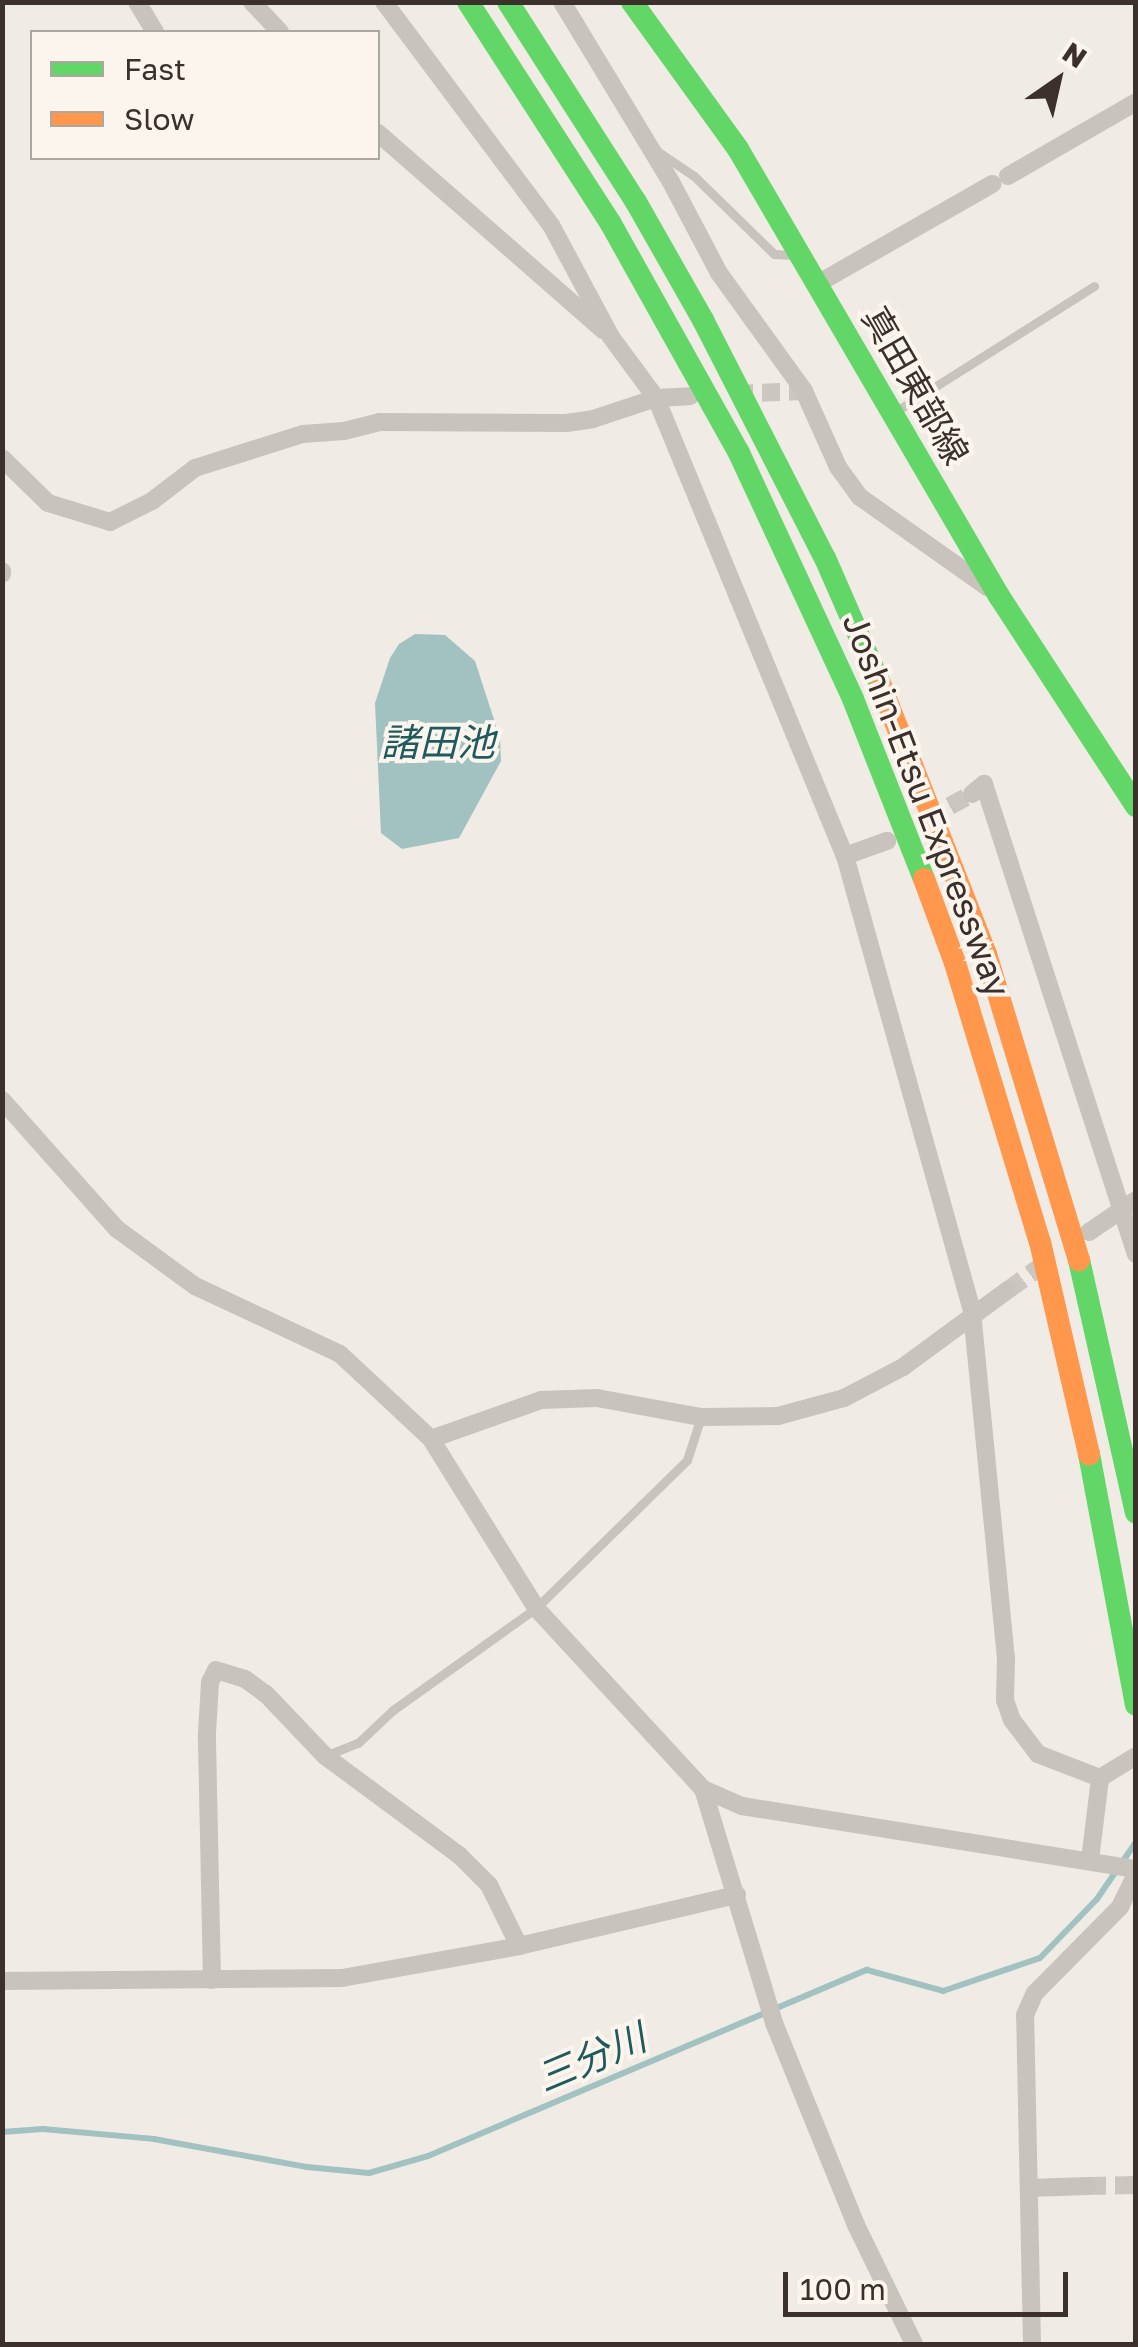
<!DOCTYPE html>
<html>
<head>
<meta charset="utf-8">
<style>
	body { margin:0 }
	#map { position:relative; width:1138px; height:2347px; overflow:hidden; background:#f0ebe5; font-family:"Golos Text","Noto Sans JP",sans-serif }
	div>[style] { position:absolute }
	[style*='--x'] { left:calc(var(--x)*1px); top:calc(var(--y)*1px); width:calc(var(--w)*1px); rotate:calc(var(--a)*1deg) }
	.water>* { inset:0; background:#a1c2c1 }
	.stream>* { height:6px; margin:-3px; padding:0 3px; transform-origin:3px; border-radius:3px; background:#a1c2c1 }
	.street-tunnel>* { height:18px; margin-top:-9px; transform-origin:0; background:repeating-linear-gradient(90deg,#ccc6c0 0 18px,transparent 0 27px) }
	.lane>* { height:9px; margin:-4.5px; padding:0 4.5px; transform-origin:4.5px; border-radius:4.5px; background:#c9c3be }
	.street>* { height:18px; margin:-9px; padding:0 9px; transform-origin:9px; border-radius:9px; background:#c9c3be }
	.fast>* { height:22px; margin:-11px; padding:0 11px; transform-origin:11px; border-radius:11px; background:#63d668 }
	.slow>* { height:22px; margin:-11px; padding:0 11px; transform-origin:11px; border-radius:11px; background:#ff974d }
	span { translate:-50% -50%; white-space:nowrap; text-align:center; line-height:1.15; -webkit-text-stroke:8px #fbf5ee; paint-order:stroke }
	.street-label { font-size:35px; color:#3b302b }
	.water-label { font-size:38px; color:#1f5a5e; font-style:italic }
	.frame { position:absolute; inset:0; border:5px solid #3b302b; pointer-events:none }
	.legend { position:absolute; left:30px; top:30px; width:350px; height:130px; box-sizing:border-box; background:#fbf5ee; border:2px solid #aea6a0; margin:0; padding:12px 18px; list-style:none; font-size:30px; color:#3b302b }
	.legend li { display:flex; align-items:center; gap:20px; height:50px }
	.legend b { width:50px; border:2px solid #aea6a0 }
	.north { position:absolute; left:1008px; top:30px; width:100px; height:100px; -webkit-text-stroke:8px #fbf5ee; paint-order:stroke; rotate:34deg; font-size:28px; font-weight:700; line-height:40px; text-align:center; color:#3b302b }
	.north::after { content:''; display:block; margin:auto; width:35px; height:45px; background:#3b302b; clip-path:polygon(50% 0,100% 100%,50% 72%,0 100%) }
	.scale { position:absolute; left:783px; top:2272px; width:285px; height:45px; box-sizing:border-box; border:5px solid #3b302b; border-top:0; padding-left:12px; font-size:30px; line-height:35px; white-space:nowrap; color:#3b302b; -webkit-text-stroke:8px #fbf5ee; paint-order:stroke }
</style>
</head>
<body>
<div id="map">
	<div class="water">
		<i style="clip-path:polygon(415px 634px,445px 635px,475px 661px,500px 738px,501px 761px,459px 838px,402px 849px,381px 833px,375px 703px,390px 658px,399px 644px)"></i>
	</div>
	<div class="stream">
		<i style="--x:2;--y:2132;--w:41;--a:-4.2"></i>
		<i style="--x:43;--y:2129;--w:111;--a:5.1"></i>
		<i style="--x:154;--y:2139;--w:156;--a:10.4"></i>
		<i style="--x:307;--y:2167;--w:62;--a:5.5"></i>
		<i style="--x:369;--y:2173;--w:61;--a:-16.1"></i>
		<i style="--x:428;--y:2156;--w:477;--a:-23"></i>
		<i style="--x:867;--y:1970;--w:79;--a:15.4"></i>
		<i style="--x:943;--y:1991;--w:102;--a:-18.8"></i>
		<i style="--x:1040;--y:1958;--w:82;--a:-46"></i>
		<i style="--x:1097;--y:1899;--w:69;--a:-55.6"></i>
	</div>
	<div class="street-tunnel">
		<i style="--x:735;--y:394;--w:69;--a:-2.5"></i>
		<i style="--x:926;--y:819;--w:52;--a:-28.5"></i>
		<i style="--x:1008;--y:1290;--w:49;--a:-35.9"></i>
		<i style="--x:1088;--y:2186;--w:48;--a:-1.2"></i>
	</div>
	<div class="lane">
		<i style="--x:657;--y:151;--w:45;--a:34"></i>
		<i style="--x:694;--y:176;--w:112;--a:44.3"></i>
		<i style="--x:774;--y:254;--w:18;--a:3"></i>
		<i style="--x:898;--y:410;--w:232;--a:-32.3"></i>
		<i style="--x:325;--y:1756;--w:35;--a:-22"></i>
		<i style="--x:358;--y:1743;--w:48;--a:-43.3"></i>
		<i style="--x:393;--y:1710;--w:176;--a:-35.5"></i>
		<i style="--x:536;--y:1608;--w:211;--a:-44.4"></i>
		<i style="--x:687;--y:1460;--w:45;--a:-72"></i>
	</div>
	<div class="street">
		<i style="--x:137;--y:2;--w:35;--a:59"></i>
		<i style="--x:252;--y:2;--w:41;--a:47"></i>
		<i style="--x:384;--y:2;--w:279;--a:53.2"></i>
		<i style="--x:551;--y:225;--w:127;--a:61.8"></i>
		<i style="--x:611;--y:337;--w:76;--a:53.6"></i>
		<i style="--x:656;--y:398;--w:495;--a:67.6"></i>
		<i style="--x:845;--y:856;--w:473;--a:74.4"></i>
		<i style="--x:972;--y:1312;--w:348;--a:84.4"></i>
		<i style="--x:1006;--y:1658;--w:42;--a:91.4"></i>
		<i style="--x:1005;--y:1700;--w:21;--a:71"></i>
		<i style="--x:1012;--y:1720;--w:43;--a:52.6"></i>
		<i style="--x:1038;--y:1754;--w:66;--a:21.2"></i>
		<i style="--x:562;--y:2;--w:210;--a:58.8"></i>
		<i style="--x:671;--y:182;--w:103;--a:62.2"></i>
		<i style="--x:719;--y:273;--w:145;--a:54.2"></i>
		<i style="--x:804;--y:391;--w:83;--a:65.9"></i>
		<i style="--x:838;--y:467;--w:37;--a:54"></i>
		<i style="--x:860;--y:497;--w:156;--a:35.3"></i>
		<i style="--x:378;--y:133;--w:299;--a:41.2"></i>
		<i style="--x:1008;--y:176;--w:148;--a:-30"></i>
		<i style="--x:817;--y:284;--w:202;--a:-29.7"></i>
		<i style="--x:2;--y:458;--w:64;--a:44.4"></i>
		<i style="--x:48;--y:503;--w:65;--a:17"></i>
		<i style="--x:110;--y:522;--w:47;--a:-26.6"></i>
		<i style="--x:152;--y:501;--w:54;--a:-37.5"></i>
		<i style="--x:195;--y:468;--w:113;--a:-17.5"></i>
		<i style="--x:303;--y:434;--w:41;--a:-4.2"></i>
		<i style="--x:344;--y:431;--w:37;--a:-14"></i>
		<i style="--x:380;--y:422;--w:186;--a:0.3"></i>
		<i style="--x:566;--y:423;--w:27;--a:-8"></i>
		<i style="--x:593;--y:419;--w:66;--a:-18.4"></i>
		<i style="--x:656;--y:398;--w:34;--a:-3"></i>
		<i style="--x:2;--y:571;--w:3;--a:90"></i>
		<i style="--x:972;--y:794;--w:16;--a:-40"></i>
		<i style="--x:984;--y:784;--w:494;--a:72.1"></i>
		<i style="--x:845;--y:856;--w:45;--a:-19.7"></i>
		<i style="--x:2;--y:1100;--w:173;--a:48.3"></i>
		<i style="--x:117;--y:1229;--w:97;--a:36.2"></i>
		<i style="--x:195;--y:1286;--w:160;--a:25.1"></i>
		<i style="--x:340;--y:1354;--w:125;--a:43"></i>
		<i style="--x:431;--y:1439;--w:199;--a:58.1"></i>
		<i style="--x:536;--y:1608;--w:246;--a:47.3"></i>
		<i style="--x:703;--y:1789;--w:245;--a:73.1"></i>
		<i style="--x:774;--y:2023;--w:218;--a:67.9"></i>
		<i style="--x:856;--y:2225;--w:132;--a:64"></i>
		<i style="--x:1089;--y:1232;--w:57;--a:-34.2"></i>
		<i style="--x:431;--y:1439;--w:117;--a:-19.5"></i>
		<i style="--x:541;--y:1400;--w:56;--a:-2"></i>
		<i style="--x:597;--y:1398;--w:106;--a:10.4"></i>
		<i style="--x:701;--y:1417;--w:77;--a:-0.7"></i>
		<i style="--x:778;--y:1416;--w:68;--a:-15.3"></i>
		<i style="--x:844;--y:1398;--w:67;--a:-27.7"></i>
		<i style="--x:903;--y:1367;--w:130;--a:-36.3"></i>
		<i style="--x:1100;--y:1778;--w:42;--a:-31.4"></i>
		<i style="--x:703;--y:1789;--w:43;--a:23.6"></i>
		<i style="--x:742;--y:1806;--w:399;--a:9.1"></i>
		<i style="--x:1090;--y:1860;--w:83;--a:-83"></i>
		<i style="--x:212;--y:1980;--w:247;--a:-91.2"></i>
		<i style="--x:207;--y:1733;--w:51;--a:-86.6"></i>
		<i style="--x:210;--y:1682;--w:13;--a:-63"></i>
		<i style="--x:216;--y:1670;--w:30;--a:17"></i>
		<i style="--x:245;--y:1679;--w:26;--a:36"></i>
		<i style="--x:266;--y:1694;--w:86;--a:46.4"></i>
		<i style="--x:325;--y:1756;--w:167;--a:36.5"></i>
		<i style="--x:459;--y:1855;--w:42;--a:45"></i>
		<i style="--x:489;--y:1885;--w:68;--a:63.8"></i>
		<i style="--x:2;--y:1981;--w:340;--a:-0.5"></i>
		<i style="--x:342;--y:1978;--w:180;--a:-10.2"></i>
		<i style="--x:519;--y:1946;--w:224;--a:-13.2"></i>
		<i style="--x:1029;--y:2188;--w:59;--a:-1.9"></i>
		<i style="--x:1032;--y:2344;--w:329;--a:-91.2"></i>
		<i style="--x:1025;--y:2015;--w:24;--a:-66"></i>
		<i style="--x:1035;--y:1993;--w:121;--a:-45.3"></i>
		<i style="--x:1120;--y:1907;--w:37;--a:-64"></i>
	</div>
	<div class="fast">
		<i style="--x:468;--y:2;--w:264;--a:57.2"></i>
		<i style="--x:611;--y:224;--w:262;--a:60.8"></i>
		<i style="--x:739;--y:453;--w:271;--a:65.1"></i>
		<i style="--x:853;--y:699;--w:193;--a:68.5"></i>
		<i style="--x:508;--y:2;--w:237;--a:57.4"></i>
		<i style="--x:636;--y:202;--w:136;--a:60.4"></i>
		<i style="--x:703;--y:320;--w:267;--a:62.9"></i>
		<i style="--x:825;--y:558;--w:140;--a:66.4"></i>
		<i style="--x:632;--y:2;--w:181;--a:54.2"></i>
		<i style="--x:738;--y:149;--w:518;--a:59.72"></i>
		<i style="--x:999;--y:596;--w:251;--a:56.9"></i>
		<i style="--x:1079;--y:1260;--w:259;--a:77.3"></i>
		<i style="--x:1089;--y:1454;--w:255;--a:79.4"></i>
	</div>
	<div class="slow">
		<i style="--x:881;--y:686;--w:288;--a:68.6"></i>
		<i style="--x:986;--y:954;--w:320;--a:73.1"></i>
		<i style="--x:924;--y:879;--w:90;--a:69.7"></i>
		<i style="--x:955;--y:963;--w:292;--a:73.1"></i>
		<i style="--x:1040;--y:1242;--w:218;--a:77"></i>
	</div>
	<div class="street-label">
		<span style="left:916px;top:385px;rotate:60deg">真田東部線</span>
		<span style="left:927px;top:805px;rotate:69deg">Joshin-Etsu Expressway</span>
	</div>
	<div class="water-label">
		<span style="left:438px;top:742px">諸田池</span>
		<span style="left:591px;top:2057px;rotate:-23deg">三分川</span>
	</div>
	<div class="frame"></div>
	<ul class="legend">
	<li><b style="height:12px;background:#63d668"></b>Fast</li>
	<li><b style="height:12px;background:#ff974d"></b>Slow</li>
	</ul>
	<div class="north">N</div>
	<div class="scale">100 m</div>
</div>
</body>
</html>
